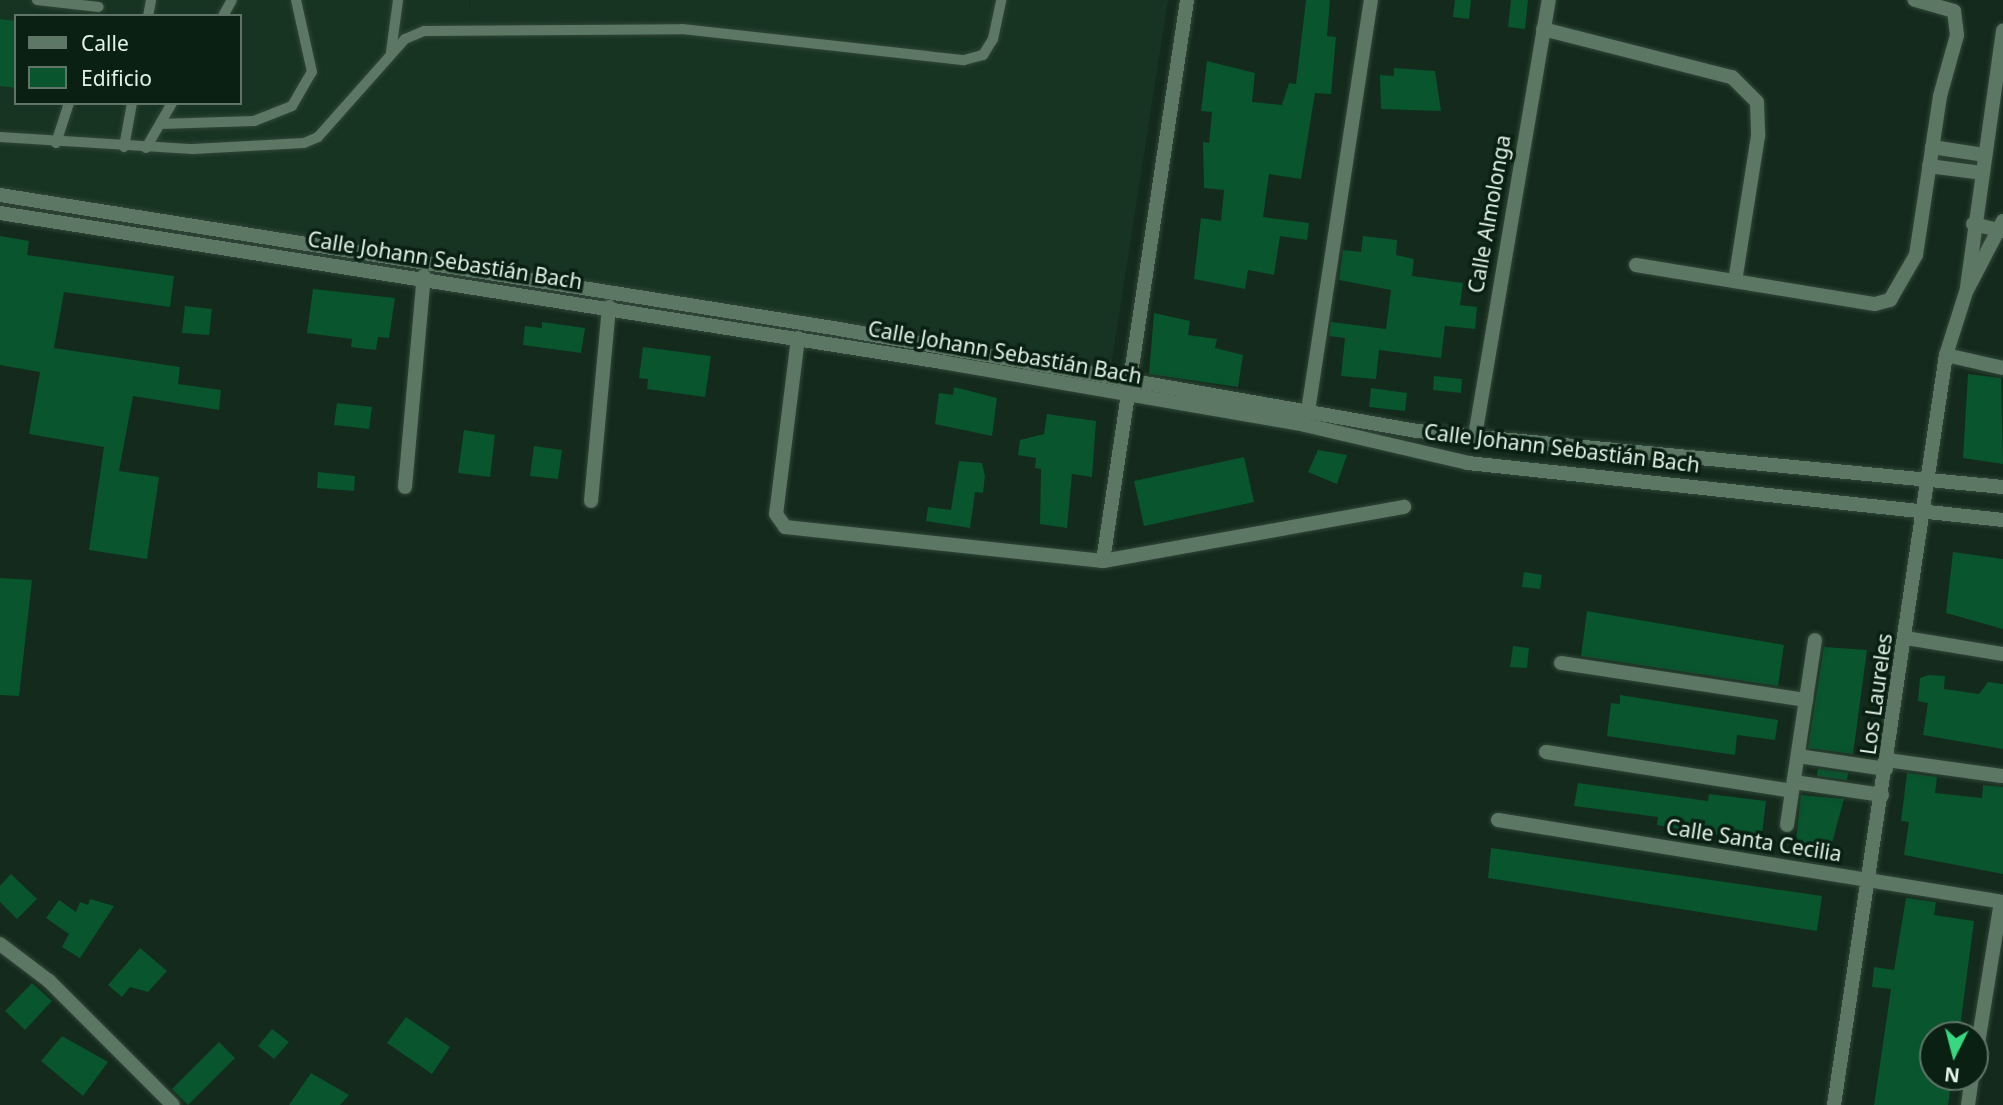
<!DOCTYPE html>
<html>
<head>
<meta charset="utf-8">
<style>
	body { margin:0 }
	#map { position:relative; width:2003px; height:1105px; overflow:hidden; background:#142a1c; font-family:"Noto Sans",sans-serif }
	div>[style] { position:absolute }
	[style*='--x'] { left:calc(var(--x)*1px); top:calc(var(--y)*1px); width:calc(var(--w)*1px); rotate:calc(var(--a)*1deg) }
	.built>* { inset:0; background:#173422 }
	.building>* { inset:0; background:#08552e }
	.roads { filter:drop-shadow(0 0 2px #314638) drop-shadow(0 0 2px #314638) }
	.lane>* { height:10px; margin:-5px; padding:0 5px; transform-origin:5px; border-radius:5px; background:#5c7764 }
	.street>* { height:14px; margin:-7px; padding:0 7px; transform-origin:7px; border-radius:7px; background:#5c7764 }
	span { translate:-50% -50%; white-space:nowrap; text-align:center; line-height:1.15; -webkit-text-stroke:7px #0a2013; paint-order:stroke }
	.street-label { font-size:21px; color:#e3f1e7 }
	.legend { position:absolute; left:14px; top:14px; width:228px; height:91px; box-sizing:border-box; background:#0a2013; border:2px solid #617468; margin:0; padding:9px 12px; list-style:none; font-size:21px; color:#e3f1e7 }
	.legend li { display:flex; align-items:center; gap:14px; height:35px }
	.legend b { width:35px; border:2px solid #617468 }
	.north { position:absolute; left:1919px; top:1021px; width:70px; height:70px; box-sizing:border-box; background:#0a2013; border:2px solid #617468; border-radius:50%; rotate:186deg; font-size:19px; font-weight:700; line-height:28px; text-align:center; color:#e3f1e7 }
	.north::after { content:''; display:block; margin:auto; width:24px; height:32px; background:#37d880; clip-path:polygon(50% 0,100% 100%,50% 72%,0 100%) }
</style>
</head>
<body>
<div id="map">
	<div class="built">
		<i style="clip-path:polygon(evenodd,0 0,470px 0,469px 12px,471px 0,1168px 0,1110px 373px,0 195px,0 0,16px 16px,240px 16px,240px 103px,16px 103px,16px 16px)"></i>
	</div>
	<div class="building">
		<i style="clip-path:polygon(1306px 0,1330px 0,1327px 36px,1336px 37px,1331px 94px,1315px 93px,1301px 179px,1269px 174px,1263px 217px,1309px 223px,1307px 240px,1280px 236px,1274px 275px,1248px 270px,1245px 289px,1194px 279px,1201px 218px,1221px 221px,1224px 190px,1204px 188px,1203px 142px,1209px 143px,1212px 112px,1201px 111px,1207px 61px,1255px 73px,1252px 102px,1282px 105px,1289px 83px,1296px 84px)"></i>
		<i style="clip-path:polygon(1455px 0,1471px 0,1469px 19px,1453px 17px)"></i>
		<i style="clip-path:polygon(1511px 0,1528px 0,1525px 29px,1508px 27px)"></i>
		<i style="clip-path:polygon(0 19px,16px 21px,16px 88px,0 86px)"></i>
		<i style="clip-path:polygon(1394px 68px,1435px 71px,1441px 111px,1381px 109px,1380px 75px,1394px 76px)"></i>
		<i style="clip-path:polygon(0 236px,29px 241px,27px 255px,174px 276px,170px 307px,64px 292px,54px 348px,180px 367px,178px 384px,221px 390px,219px 410px,133px 396px,119px 471px,159px 477px,147px 559px,89px 550px,104px 447px,29px 434px,40px 372px,0 365px)"></i>
		<i style="clip-path:polygon(1363px 236px,1397px 240px,1396px 255px,1414px 259px,1412px 276px,1463px 283px,1460px 305px,1477px 307px,1475px 329px,1445px 326px,1441px 358px,1379px 350px,1376px 379px,1341px 376px,1345px 338px,1329px 336px,1331px 322px,1386px 329px,1391px 290px,1339px 280px,1343px 250px,1361px 252px)"></i>
		<i style="clip-path:polygon(313px 289px,395px 298px,389px 338px,378px 337px,376px 350px,351px 347px,352px 339px,307px 333px)"></i>
		<i style="clip-path:polygon(185px 306px,212px 309px,209px 335px,182px 333px)"></i>
		<i style="clip-path:polygon(1154px 313px,1190px 321px,1188px 335px,1217px 339px,1215px 348px,1243px 355px,1238px 387px,1149px 374px)"></i>
		<i style="clip-path:polygon(542px 322px,585px 328px,581px 353px,523px 345px,525px 326px,542px 328px)"></i>
		<i style="clip-path:polygon(643px 347px,711px 356px,705px 397px,647px 389px,648px 379px,639px 378px)"></i>
		<i style="clip-path:polygon(1968px 374px,2001px 378px,2003px 464px,1963px 458px)"></i>
		<i style="clip-path:polygon(1434px 376px,1462px 379px,1461px 393px,1433px 390px)"></i>
		<i style="clip-path:polygon(954px 387px,997px 398px,992px 436px,935px 424px,939px 393px,953px 395px)"></i>
		<i style="clip-path:polygon(1371px 388px,1407px 393px,1405px 411px,1369px 407px)"></i>
		<i style="clip-path:polygon(337px 403px,372px 407px,369px 429px,334px 425px)"></i>
		<i style="clip-path:polygon(1047px 414px,1096px 421px,1092px 477px,1072px 474px,1067px 528px,1040px 524px,1041px 469px,1035px 468px,1036px 458px,1018px 455px,1020px 440px,1044px 434px)"></i>
		<i style="clip-path:polygon(464px 430px,495px 435px,490px 477px,458px 473px)"></i>
		<i style="clip-path:polygon(534px 446px,562px 450px,558px 479px,530px 476px)"></i>
		<i style="clip-path:polygon(1318px 450px,1347px 455px,1337px 484px,1308px 472px)"></i>
		<i style="clip-path:polygon(1244px 457px,1254px 502px,1144px 526px,1134px 481px)"></i>
		<i style="clip-path:polygon(959px 461px,982px 463px,985px 476px,983px 493px,975px 492px,970px 528px,926px 521px,928px 507px,951px 510px)"></i>
		<i style="clip-path:polygon(318px 472px,355px 476px,354px 491px,317px 488px)"></i>
		<i style="clip-path:polygon(1953px 552px,2003px 559px,2003px 629px,1946px 613px)"></i>
		<i style="clip-path:polygon(1524px 572px,1542px 575px,1540px 589px,1522px 587px)"></i>
		<i style="clip-path:polygon(0 578px,32px 580px,19px 696px,0 695px)"></i>
		<i style="clip-path:polygon(1587px 611px,1784px 645px,1778px 686px,1581px 656px)"></i>
		<i style="clip-path:polygon(1513px 646px,1529px 648px,1527px 668px,1510px 667px)"></i>
		<i style="clip-path:polygon(1824px 647px,1867px 650px,1853px 754px,1808px 748px)"></i>
		<i style="clip-path:polygon(1929px 675px,1945px 676px,1944px 689px,1979px 694px,1988px 682px,2003px 684px,2003px 749px,1923px 735px,1928px 703px,1918px 701px,1920px 678px)"></i>
		<i style="clip-path:polygon(1620px 695px,1778px 720px,1775px 740px,1737px 735px,1735px 755px,1607px 736px,1611px 703px,1620px 704px)"></i>
		<i style="clip-path:polygon(1818px 769px,1848px 773px,1847px 780px,1817px 776px)"></i>
		<i style="clip-path:polygon(1907px 773px,1937px 777px,1935px 793px,1982px 798px,1983px 785px,2003px 787px,2003px 874px,1904px 855px,1909px 822px,1901px 821px)"></i>
		<i style="clip-path:polygon(1578px 783px,1708px 801px,1709px 794px,1766px 801px,1761px 843px,1657px 825px,1658px 817px,1574px 806px)"></i>
		<i style="clip-path:polygon(1801px 795px,1844px 799px,1827px 861px,1794px 858px)"></i>
		<i style="clip-path:polygon(1491px 848px,1822px 896px,1817px 931px,1488px 878px)"></i>
		<i style="clip-path:polygon(11px 874px,37px 899px,17px 919px,0 902px,0 886px)"></i>
		<i style="clip-path:polygon(1906px 898px,1936px 902px,1934px 915px,1974px 921px,1959px 1035px,1933px 1035px,1933px 1077px,1952px 1077px,1948px 1105px,1874px 1105px,1891px 989px,1872px 987px,1874px 967px,1894px 970px)"></i>
		<i style="clip-path:polygon(90px 899px,114px 906px,80px 958px,62px 947px,69px 934px,46px 918px,59px 900px,76px 912px,80px 902px,88px 905px)"></i>
		<i style="clip-path:polygon(140px 948px,167px 971px,148px 992px,130px 987px,122px 997px,108px 985px)"></i>
		<i style="clip-path:polygon(32px 983px,52px 1001px,25px 1030px,5px 1011px)"></i>
		<i style="clip-path:polygon(406px 1017px,450px 1047px,432px 1074px,387px 1043px)"></i>
		<i style="clip-path:polygon(272px 1029px,289px 1042px,274px 1059px,258px 1046px)"></i>
		<i style="clip-path:polygon(62px 1036px,108px 1062px,83px 1096px,41px 1061px)"></i>
		<i style="clip-path:polygon(219px 1042px,235px 1058px,188px 1105px,172px 1089px)"></i>
		<i style="clip-path:polygon(311px 1073px,349px 1095px,340px 1105px,289px 1105px)"></i>
	</div>
	<div class="roads">
		<div class="lane">
			<i style="--x:37;--y:0;--w:62;--a:6.4"></i>
			<i style="--x:148;--y:16;--w:16;--a:-79"></i>
			<i style="--x:223;--y:16;--w:18;--a:-61"></i>
			<i style="--x:391;--y:52;--w:52;--a:-82.3"></i>
			<i style="--x:160;--y:124;--w:94;--a:-1.8"></i>
			<i style="--x:254;--y:121;--w:41;--a:-21.5"></i>
			<i style="--x:292;--y:106;--w:39;--a:-60"></i>
			<i style="--x:312;--y:72;--w:74;--a:-102.5"></i>
			<i style="--x:0;--y:137;--w:193;--a:3.6"></i>
			<i style="--x:193;--y:149;--w:111;--a:-3.1"></i>
			<i style="--x:304;--y:143;--w:15;--a:-23"></i>
			<i style="--x:318;--y:137;--w:131;--a:-48.4"></i>
			<i style="--x:405;--y:39;--w:21;--a:-23"></i>
			<i style="--x:424;--y:31;--w:258;--a:-0.4"></i>
			<i style="--x:682;--y:29;--w:284;--a:6.3"></i>
			<i style="--x:964;--y:60;--w:20;--a:-15"></i>
			<i style="--x:983;--y:55;--w:19;--a:-58"></i>
			<i style="--x:993;--y:39;--w:40;--a:-78"></i>
			<i style="--x:56;--y:143;--w:42;--a:-72"></i>
			<i style="--x:124;--y:147;--w:45;--a:-79.7"></i>
			<i style="--x:146;--y:148;--w:52;--a:-60"></i>
		</div>
		<div class="street">
			<i style="--x:1543;--y:29;--w:195;--a:14.3"></i>
			<i style="--x:1732;--y:77;--w:35;--a:45"></i>
			<i style="--x:1757;--y:102;--w:34;--a:88"></i>
			<i style="--x:1758;--y:136;--w:147;--a:99"></i>
			<i style="--x:1932;--y:147;--w:54;--a:8.6"></i>
			<i style="--x:1929;--y:166;--w:53;--a:7.5"></i>
			<i style="--x:0;--y:195;--w:850;--a:9.07"></i>
			<i style="--x:839;--y:329;--w:587;--a:10.01"></i>
			<i style="--x:1417;--y:431;--w:589;--a:5.46"></i>
			<i style="--x:0;--y:213;--w:954;--a:8.99"></i>
			<i style="--x:942;--y:362;--w:368;--a:9.8"></i>
			<i style="--x:1305;--y:425;--w:167;--a:13.1"></i>
			<i style="--x:1468;--y:463;--w:538;--a:6.08"></i>
			<i style="--x:1973;--y:224;--w:31;--a:13"></i>
			<i style="--x:1636;--y:265;--w:242;--a:9.3"></i>
			<i style="--x:1875;--y:304;--w:16;--a:-15"></i>
			<i style="--x:1890;--y:300;--w:52;--a:-60"></i>
			<i style="--x:1916;--y:255;--w:161;--a:-81.4"></i>
			<i style="--x:1940;--y:96;--w:63;--a:-74.4"></i>
			<i style="--x:1957;--y:35;--w:24;--a:-97"></i>
			<i style="--x:1954;--y:11;--w:41;--a:-164.2"></i>
			<i style="--x:1967;--y:287;--w:259;--a:-82"></i>
			<i style="--x:798;--y:338;--w:177;--a:97.1"></i>
			<i style="--x:776;--y:514;--w:16;--a:55"></i>
			<i style="--x:785;--y:527;--w:320;--a:6.1"></i>
			<i style="--x:1103;--y:561;--w:306;--a:-10.2"></i>
			<i style="--x:1946;--y:355;--w:58;--a:12.8"></i>
			<i style="--x:1308;--y:411;--w:416;--a:-81.3"></i>
			<i style="--x:1475;--y:436;--w:442;--a:-80.4"></i>
			<i style="--x:405;--y:487;--w:212;--a:-84.9"></i>
			<i style="--x:591;--y:501;--w:195;--a:-84.7"></i>
			<i style="--x:1103;--y:561;--w:567;--a:-81.48"></i>
			<i style="--x:1906;--y:638;--w:98;--a:9.4"></i>
			<i style="--x:1561;--y:663;--w:248;--a:8.6"></i>
			<i style="--x:1546;--y:752;--w:249;--a:9"></i>
			<i style="--x:1798;--y:756;--w:89;--a:8.4"></i>
			<i style="--x:1887;--y:760;--w:117;--a:7.9"></i>
			<i style="--x:1794;--y:782;--w:89;--a:8.4"></i>
			<i style="--x:1498;--y:820;--w:512;--a:9.22"></i>
			<i style="--x:1787;--y:825;--w:187;--a:-81.4"></i>
			<i style="--x:0;--y:944;--w:61;--a:37.1"></i>
			<i style="--x:49;--y:981;--w:175;--a:45"></i>
			<i style="--x:1975;--y:1062;--w:162;--a:-80.8"></i>
			<i style="--x:1834;--y:1105;--w:758;--a:-81.51"></i>
			<i style="--x:1946;--y:355;--w:66;--a:-72.4"></i>
			<i style="--x:1966;--y:292;--w:80;--a:-62.5"></i>
			<i style="--x:1968;--y:1105;--w:28;--a:-82"></i>
		</div>
	</div>
	<div class="street-label">
		<span style="left:1489px;top:214px;rotate:-80deg">Calle Almolonga</span>
		<span style="left:445px;top:260px;rotate:9deg">Calle Johann Sebastián Bach</span>
		<span style="left:1005px;top:352px;rotate:10deg">Calle Johann Sebastián Bach</span>
		<span style="left:1562px;top:448px;rotate:7deg">Calle Johann Sebastián Bach</span>
		<span style="left:1876px;top:694px;rotate:-82deg">Los Laureles</span>
		<span style="left:1754px;top:840px;rotate:9deg">Calle Santa Cecilia</span>
	</div>
	<ul class="legend">
	<li><b style="height:9px;background:#5c7764"></b>Calle</li>
	<li><b style="height:19px;background:#08552e"></b>Edificio</li>
	</ul>
	<div class="north">N</div>
</div>
</body>
</html>
